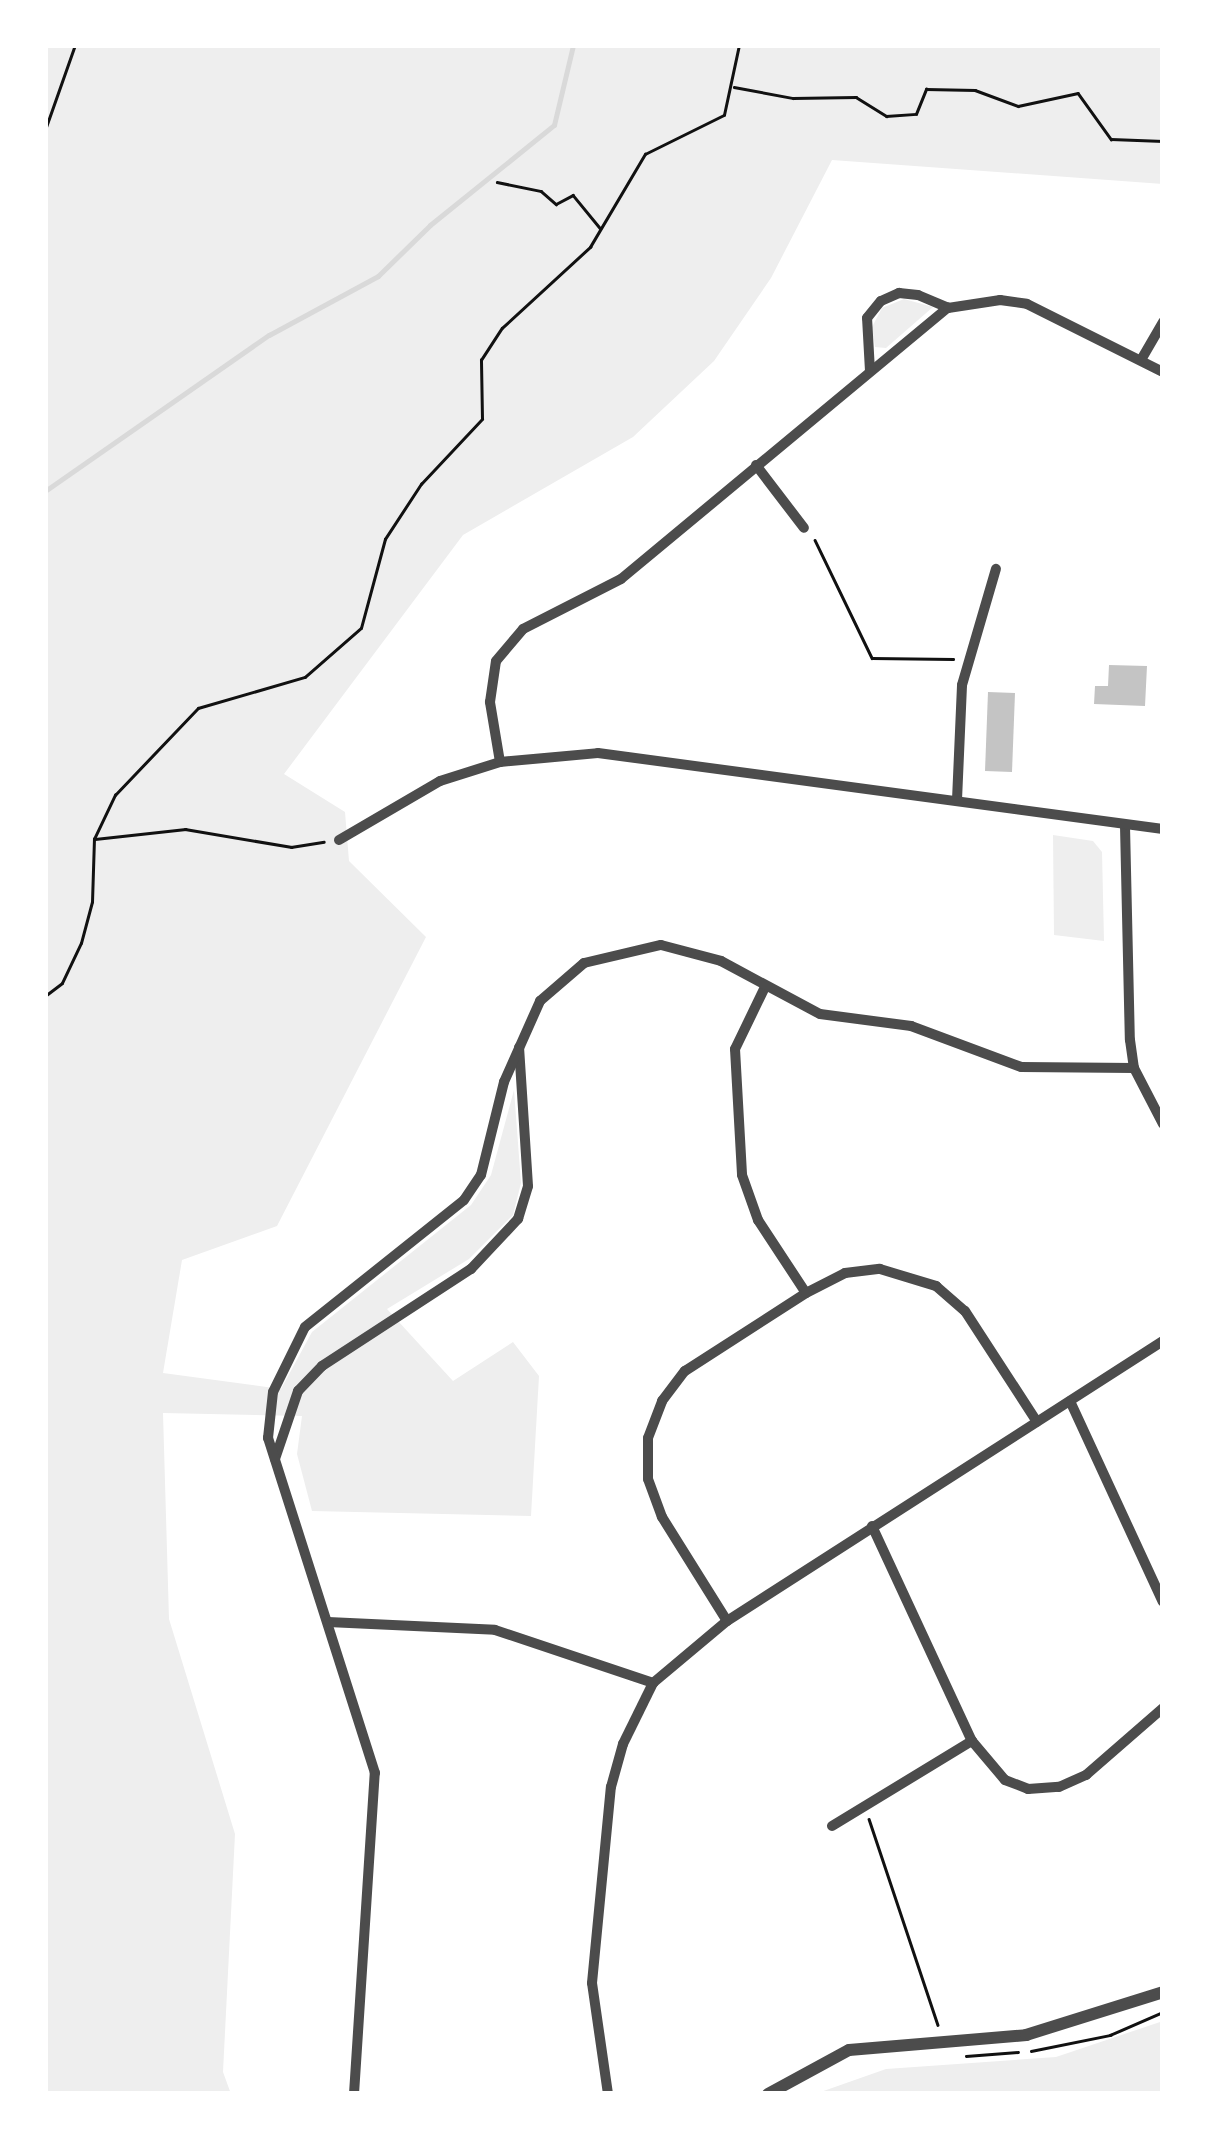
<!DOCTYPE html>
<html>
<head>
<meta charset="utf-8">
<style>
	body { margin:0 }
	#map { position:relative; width:1208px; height:2139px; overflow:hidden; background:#fff; font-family:Arial,sans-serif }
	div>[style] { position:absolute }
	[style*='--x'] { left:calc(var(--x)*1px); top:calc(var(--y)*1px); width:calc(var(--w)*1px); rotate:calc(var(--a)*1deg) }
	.green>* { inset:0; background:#eee }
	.stream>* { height:5px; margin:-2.5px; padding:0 2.5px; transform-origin:2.5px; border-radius:2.5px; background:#d9d9d9 }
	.building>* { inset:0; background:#c4c4c4 }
	.path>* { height:2.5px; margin:-1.25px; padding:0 1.25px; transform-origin:1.25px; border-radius:1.25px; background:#111 }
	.minor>* { height:10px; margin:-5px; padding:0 5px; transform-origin:5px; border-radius:5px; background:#4c4c4c }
	.tertiary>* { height:12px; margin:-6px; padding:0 6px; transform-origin:6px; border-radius:6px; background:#4c4c4c }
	span { translate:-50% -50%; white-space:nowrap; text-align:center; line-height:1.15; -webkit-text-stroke:8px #fff; paint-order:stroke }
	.frame { position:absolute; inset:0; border:48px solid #fff; pointer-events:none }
</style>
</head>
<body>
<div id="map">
	<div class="green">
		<i style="clip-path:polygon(45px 45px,1163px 45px,1163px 184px,832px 160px,771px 278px,714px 361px,633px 437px,463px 535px,284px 774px,345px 812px,349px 861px,426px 937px,277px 1226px,182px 1260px,163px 1373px,281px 1389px,312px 1332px,471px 1205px,491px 1175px,514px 1090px,521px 1183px,513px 1215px,469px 1259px,387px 1309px,453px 1381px,513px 1342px,539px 1376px,531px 1516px,312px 1511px,297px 1454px,302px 1416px,163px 1413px,169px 1619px,235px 1834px,223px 2072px,231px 2094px,45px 2094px)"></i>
		<i style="clip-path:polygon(904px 299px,933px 307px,886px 348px,875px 347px,872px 327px,882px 308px)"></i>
		<i style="clip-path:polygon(1053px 835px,1093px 841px,1102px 852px,1104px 941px,1054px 935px)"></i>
		<i style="clip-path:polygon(1163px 2021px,1163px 2094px,815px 2094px,886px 2069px,1056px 2057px)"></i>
	</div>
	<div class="stream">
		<i style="--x:45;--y:491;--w:273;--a:-34.9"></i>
		<i style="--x:269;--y:335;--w:124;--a:-28.4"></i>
		<i style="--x:378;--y:276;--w:73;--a:-44.4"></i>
		<i style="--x:430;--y:225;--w:159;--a:-38.9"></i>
		<i style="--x:554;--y:125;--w:82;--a:-76.6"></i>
	</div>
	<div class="building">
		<i style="clip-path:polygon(1109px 665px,1147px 666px,1145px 706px,1094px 704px,1095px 686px,1108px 686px)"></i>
		<i style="clip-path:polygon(988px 692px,1015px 693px,1012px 772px,985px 771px)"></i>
	</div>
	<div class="path">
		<i style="--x:734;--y:87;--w:60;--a:10.6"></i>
		<i style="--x:793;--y:98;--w:63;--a:-0.9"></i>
		<i style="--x:856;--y:97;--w:36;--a:32"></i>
		<i style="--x:886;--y:116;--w:30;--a:-4"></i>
		<i style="--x:916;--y:114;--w:27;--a:-68"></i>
		<i style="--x:926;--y:89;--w:49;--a:1.2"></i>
		<i style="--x:975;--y:90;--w:46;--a:20.4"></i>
		<i style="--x:1018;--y:106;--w:61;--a:-12.2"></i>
		<i style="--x:1078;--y:93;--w:57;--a:54.3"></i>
		<i style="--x:1111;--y:139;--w:52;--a:2.2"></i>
		<i style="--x:45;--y:130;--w:90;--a:-70.6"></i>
		<i style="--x:497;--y:182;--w:45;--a:11.6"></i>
		<i style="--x:541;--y:191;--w:20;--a:41"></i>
		<i style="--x:556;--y:204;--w:19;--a:-28"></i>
		<i style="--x:573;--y:195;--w:43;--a:50.7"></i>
		<i style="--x:815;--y:540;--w:131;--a:64.2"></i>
		<i style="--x:872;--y:658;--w:81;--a:0.7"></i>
		<i style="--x:95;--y:839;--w:91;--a:-6.3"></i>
		<i style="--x:185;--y:829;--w:108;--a:9.6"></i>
		<i style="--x:291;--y:847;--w:33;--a:-9"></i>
		<i style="--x:45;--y:996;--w:21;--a:-37"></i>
		<i style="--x:62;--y:983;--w:44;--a:-64.6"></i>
		<i style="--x:81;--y:943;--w:42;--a:-75"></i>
		<i style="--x:92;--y:902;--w:63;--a:-88.2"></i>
		<i style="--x:94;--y:839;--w:49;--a:-64.5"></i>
		<i style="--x:115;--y:795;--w:120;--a:-46.3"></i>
		<i style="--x:198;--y:708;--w:111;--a:-16.2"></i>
		<i style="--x:305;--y:677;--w:74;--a:-41.2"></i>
		<i style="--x:361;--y:628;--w:92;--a:-74.9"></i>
		<i style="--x:385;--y:539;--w:66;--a:-56.8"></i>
		<i style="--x:421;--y:484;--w:89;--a:-46.8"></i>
		<i style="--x:482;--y:419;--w:59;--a:-91"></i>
		<i style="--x:481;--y:360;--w:38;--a:-57"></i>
		<i style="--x:502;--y:328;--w:120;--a:-42.6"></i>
		<i style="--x:590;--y:247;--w:108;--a:-59.4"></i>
		<i style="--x:645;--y:154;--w:88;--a:-26.3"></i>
		<i style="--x:724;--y:115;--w:72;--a:-77.9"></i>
		<i style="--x:869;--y:1819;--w:217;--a:71.5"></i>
		<i style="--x:1031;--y:2051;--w:81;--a:-11.4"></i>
		<i style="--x:1110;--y:2035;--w:58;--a:-23.5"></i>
		<i style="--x:966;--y:2056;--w:52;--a:-4.4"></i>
	</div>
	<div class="minor">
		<i style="--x:1141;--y:360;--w:44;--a:-59.9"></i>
		<i style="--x:870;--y:371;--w:53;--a:-93.2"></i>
		<i style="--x:867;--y:318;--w:22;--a:-51"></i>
		<i style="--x:881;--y:301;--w:20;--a:-24"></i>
		<i style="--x:899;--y:293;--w:19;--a:6"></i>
		<i style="--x:918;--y:295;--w:33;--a:23"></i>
		<i style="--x:756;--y:465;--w:79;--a:52.7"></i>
		<i style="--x:500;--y:762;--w:61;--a:-99.5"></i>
		<i style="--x:490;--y:702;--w:41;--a:-81.7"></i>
		<i style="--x:496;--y:661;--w:42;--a:-49.8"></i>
		<i style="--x:523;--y:629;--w:110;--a:-27"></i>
		<i style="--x:621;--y:579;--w:425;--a:-39.7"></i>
		<i style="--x:948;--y:308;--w:53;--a:-8.7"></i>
		<i style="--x:1000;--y:300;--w:27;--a:8"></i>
		<i style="--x:1027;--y:304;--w:152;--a:26.6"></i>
		<i style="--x:957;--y:800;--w:115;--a:-87.5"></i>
		<i style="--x:962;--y:685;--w:121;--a:-73.7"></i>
		<i style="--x:1125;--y:826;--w:214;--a:88.7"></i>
		<i style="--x:1130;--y:1040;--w:28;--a:82"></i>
		<i style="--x:1134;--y:1068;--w:63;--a:62.6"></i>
		<i style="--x:339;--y:840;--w:117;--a:-30.3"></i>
		<i style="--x:440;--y:781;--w:63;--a:-17.6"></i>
		<i style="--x:500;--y:762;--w:98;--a:-5.2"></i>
		<i style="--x:598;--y:753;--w:570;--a:7.66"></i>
		<i style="--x:765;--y:987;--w:69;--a:115.8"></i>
		<i style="--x:735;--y:1049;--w:126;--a:86.8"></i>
		<i style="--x:742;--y:1175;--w:48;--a:70.4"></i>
		<i style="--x:758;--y:1220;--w:87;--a:56.7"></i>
		<i style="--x:1070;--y:1401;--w:221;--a:65.2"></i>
		<i style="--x:275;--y:1459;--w:72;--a:-71.3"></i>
		<i style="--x:298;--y:1391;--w:35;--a:-46"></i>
		<i style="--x:322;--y:1366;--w:178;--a:-33.1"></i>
		<i style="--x:471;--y:1269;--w:69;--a:-46.8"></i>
		<i style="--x:518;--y:1219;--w:34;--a:-73"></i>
		<i style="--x:528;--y:1186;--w:139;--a:-93.7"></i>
		<i style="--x:872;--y:1526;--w:237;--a:65.1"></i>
		<i style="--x:972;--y:1741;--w:51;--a:49.8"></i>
		<i style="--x:1005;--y:1780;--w:25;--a:21"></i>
		<i style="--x:1028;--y:1789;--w:31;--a:-4"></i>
		<i style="--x:1059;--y:1787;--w:30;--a:-24"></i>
		<i style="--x:1086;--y:1775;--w:102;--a:-41"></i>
		<i style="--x:727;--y:1621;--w:123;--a:-122"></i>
		<i style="--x:662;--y:1517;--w:40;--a:-110.2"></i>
		<i style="--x:648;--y:1479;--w:41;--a:-90"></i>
		<i style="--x:648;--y:1438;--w:40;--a:-69"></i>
		<i style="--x:662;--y:1401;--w:38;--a:-53"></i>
		<i style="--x:685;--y:1371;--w:144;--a:-32.8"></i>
		<i style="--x:806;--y:1293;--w:44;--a:-27.1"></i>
		<i style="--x:845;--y:1273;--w:35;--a:-7"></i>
		<i style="--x:880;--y:1269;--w:59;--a:16.9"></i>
		<i style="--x:936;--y:1286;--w:38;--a:41"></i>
		<i style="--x:965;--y:1311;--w:132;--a:57"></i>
		<i style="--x:328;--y:1622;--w:167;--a:2.7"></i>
		<i style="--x:495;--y:1630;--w:167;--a:18.5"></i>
		<i style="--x:832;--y:1826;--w:164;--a:-31.3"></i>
		<i style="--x:354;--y:2094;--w:322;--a:-86.3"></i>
		<i style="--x:375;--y:1773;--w:352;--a:-107.7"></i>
		<i style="--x:268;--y:1438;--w:46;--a:-83.8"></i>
		<i style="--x:273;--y:1392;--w:72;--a:-63.8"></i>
		<i style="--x:305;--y:1327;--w:203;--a:-38.6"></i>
		<i style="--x:464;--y:1200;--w:30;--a:-56"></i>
		<i style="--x:481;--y:1175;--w:96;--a:-76.1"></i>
		<i style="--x:504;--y:1082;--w:89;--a:-66"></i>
		<i style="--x:540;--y:1001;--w:58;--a:-40.8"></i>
		<i style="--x:584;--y:963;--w:79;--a:-13.2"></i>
		<i style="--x:661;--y:945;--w:62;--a:14.9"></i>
		<i style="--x:721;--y:961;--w:112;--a:28.2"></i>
		<i style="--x:820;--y:1014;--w:92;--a:7.5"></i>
		<i style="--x:911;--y:1026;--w:117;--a:20.4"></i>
		<i style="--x:1021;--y:1067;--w:113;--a:0.5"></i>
		<i style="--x:608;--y:2094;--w:112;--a:-98.2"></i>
		<i style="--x:592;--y:1983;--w:197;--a:-84.5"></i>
		<i style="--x:611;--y:1787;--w:45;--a:-74.4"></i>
		<i style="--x:623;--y:1744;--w:68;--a:-63.8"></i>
		<i style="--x:653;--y:1683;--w:97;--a:-40"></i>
		<i style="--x:727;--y:1621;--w:518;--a:-32.71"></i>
	</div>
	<div class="tertiary">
		<i style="--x:768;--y:2094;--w:92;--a:-28.5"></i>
		<i style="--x:849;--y:2050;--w:178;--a:-4.8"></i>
		<i style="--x:1026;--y:2035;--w:144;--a:-17.4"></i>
	</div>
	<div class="frame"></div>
</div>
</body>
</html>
